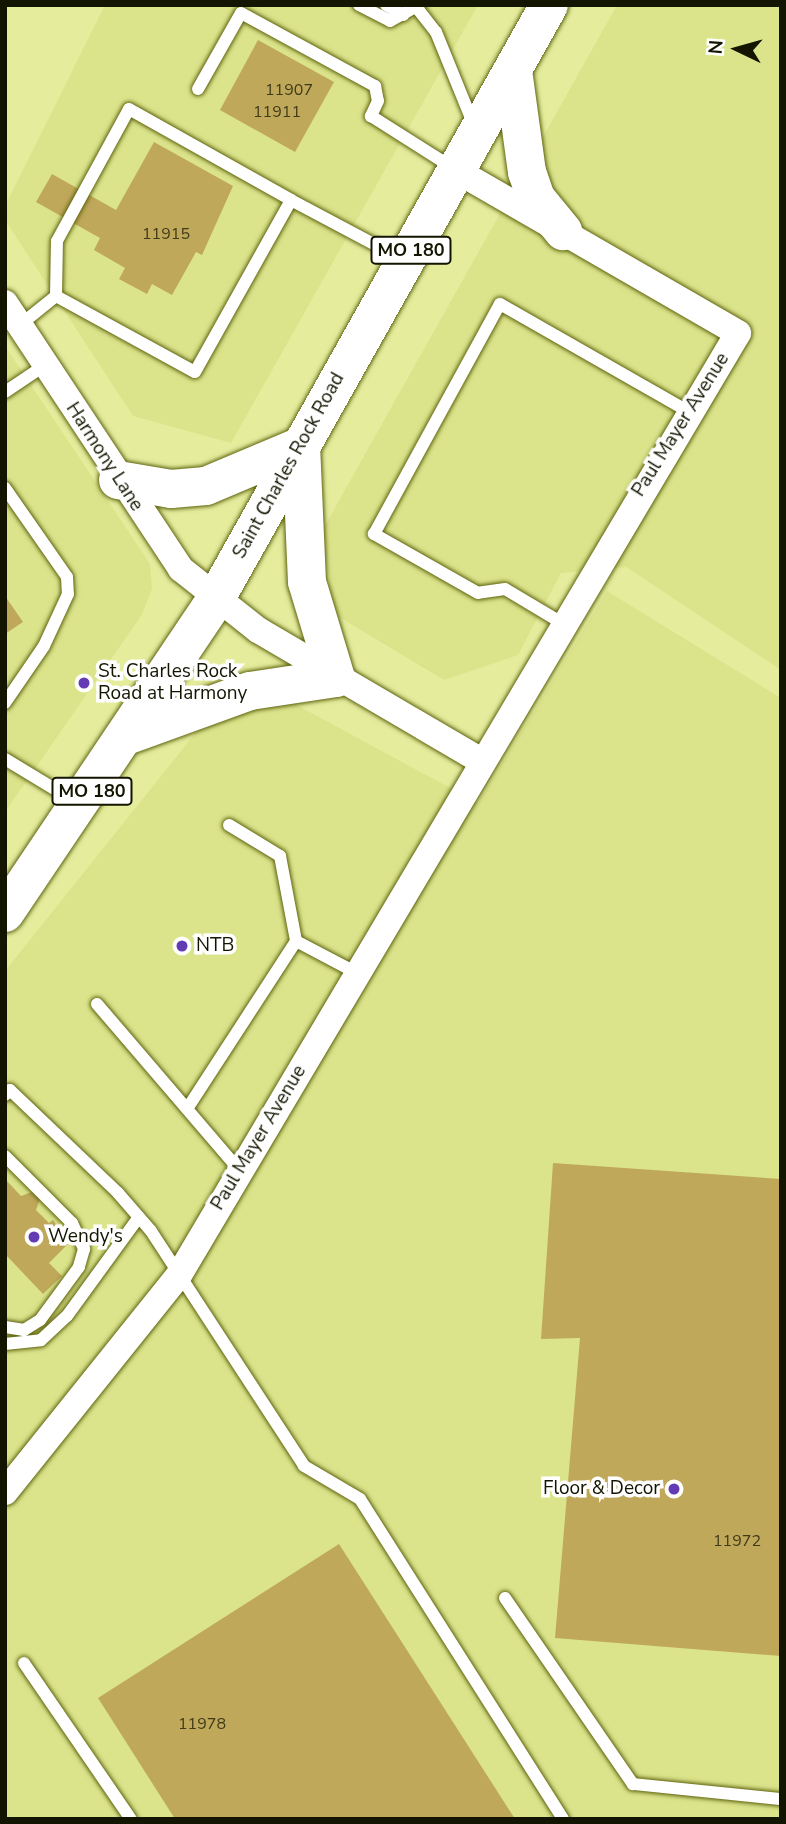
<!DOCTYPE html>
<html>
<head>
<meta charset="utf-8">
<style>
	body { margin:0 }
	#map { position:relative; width:786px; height:1824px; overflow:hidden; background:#e5ed9d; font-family:"Nunito Sans",sans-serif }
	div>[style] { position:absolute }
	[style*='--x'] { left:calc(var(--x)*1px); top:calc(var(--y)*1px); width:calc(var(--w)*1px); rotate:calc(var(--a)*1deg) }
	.built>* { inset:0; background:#dbe48b }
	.building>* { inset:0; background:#c0a85b }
	.roads { filter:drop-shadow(0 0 2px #5f640e) drop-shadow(0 0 2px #5f640e) }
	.service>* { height:12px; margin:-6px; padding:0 6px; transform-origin:6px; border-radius:6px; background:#fff }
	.minor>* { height:26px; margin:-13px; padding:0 13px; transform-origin:13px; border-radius:13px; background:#fff }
	.primary>* { height:38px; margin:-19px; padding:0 19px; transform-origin:19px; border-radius:19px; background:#fff }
	.dots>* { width:19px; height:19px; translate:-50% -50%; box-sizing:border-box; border:4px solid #fff; border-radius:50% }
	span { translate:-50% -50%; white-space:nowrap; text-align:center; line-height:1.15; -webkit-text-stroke:7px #fff; paint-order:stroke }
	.number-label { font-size:16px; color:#3f3a17 }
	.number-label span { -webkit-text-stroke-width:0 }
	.shield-label span { padding:2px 5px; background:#fff; border:2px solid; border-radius:5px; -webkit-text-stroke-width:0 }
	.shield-label { font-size:18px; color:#141500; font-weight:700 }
	.street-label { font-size:19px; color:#141500 }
	.poi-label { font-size:19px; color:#141500 }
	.left { translate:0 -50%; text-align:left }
	.right { translate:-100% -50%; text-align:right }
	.frame { position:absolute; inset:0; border:7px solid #141500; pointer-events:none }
	.north { position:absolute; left:702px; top:14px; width:70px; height:70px; -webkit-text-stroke:5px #fff; paint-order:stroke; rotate:275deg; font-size:19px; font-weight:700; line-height:28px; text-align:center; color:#141500 }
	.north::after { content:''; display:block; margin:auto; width:24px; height:32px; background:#141500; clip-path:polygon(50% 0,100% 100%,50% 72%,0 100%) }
</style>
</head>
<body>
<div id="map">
	<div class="built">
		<i style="clip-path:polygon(105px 5px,478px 5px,231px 443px,133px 416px,5px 220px,5px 206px)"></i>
		<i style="clip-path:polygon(617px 5px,781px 5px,781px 670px,626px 567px,561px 573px,518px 655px,444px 680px,334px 614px,323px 529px)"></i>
		<i style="clip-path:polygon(5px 346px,150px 564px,152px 589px,141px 616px,5px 812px)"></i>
		<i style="clip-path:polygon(607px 591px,781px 698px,781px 1819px,5px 1819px,5px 971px,213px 711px,282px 697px,478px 803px)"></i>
	</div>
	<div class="building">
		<i style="clip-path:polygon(258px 40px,334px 82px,295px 152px,220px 110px)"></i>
		<i style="clip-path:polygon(154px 142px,233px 186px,202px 255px,196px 252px,172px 295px,152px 284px,147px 294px,119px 279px,125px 268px,94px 250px,100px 238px,36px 202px,52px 174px,116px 210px)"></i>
		<i style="clip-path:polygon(5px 596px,23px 622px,5px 634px)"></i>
		<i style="clip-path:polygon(553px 1163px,781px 1179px,781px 1656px,555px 1638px,580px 1338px,541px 1339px)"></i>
		<i style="clip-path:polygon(5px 1179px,21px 1196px,32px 1192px,40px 1199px,36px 1210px,49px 1223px,53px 1220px,69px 1243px,49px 1263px,62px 1276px,43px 1294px,5px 1254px)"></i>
		<i style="clip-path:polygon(339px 1544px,515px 1819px,175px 1819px,98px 1698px)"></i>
	</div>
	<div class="roads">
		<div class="service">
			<i style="--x:359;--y:5;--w:35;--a:27"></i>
			<i style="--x:390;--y:21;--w:33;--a:-29"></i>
			<i style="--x:386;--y:5;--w:20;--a:30"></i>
			<i style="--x:417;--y:8;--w:31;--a:52"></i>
			<i style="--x:436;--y:32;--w:98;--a:67.9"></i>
			<i style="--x:198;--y:89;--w:87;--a:-60.5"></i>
			<i style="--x:241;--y:13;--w:153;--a:28.6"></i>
			<i style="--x:375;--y:86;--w:15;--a:79"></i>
			<i style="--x:378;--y:101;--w:17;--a:115"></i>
			<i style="--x:371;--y:116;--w:97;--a:32.4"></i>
			<i style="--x:56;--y:296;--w:55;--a:-89"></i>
			<i style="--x:57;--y:241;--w:150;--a:-61.4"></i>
			<i style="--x:129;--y:109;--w:186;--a:29.3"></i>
			<i style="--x:20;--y:325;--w:46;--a:-38.9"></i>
			<i style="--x:56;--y:296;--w:158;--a:28.7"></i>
			<i style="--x:195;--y:372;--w:197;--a:-60.8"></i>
			<i style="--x:291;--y:200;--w:126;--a:28"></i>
			<i style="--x:5;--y:392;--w:48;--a:-34"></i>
			<i style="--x:5;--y:488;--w:108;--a:55.1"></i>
			<i style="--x:67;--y:577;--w:17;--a:87"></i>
			<i style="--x:68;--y:594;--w:57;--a:114.8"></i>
			<i style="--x:44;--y:646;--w:69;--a:124.4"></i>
			<i style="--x:562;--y:623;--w:66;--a:-149.2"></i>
			<i style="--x:505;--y:589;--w:27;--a:172"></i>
			<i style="--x:478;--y:593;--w:120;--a:-150.4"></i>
			<i style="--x:374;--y:534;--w:262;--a:-61.3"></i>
			<i style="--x:500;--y:304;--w:218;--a:29.7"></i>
			<i style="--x:5;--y:759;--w:83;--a:31.2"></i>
			<i style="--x:229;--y:825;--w:60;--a:31.3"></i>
			<i style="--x:280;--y:856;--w:86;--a:79.3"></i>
			<i style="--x:296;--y:941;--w:69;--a:27.7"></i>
			<i style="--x:97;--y:1004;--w:220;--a:49.4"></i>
			<i style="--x:5;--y:1095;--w:7;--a:-45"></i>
			<i style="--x:10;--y:1090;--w:149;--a:43.6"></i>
			<i style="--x:118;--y:1193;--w:50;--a:49"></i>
			<i style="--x:151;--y:1231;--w:280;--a:56.9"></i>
			<i style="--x:304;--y:1466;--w:65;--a:30.5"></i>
			<i style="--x:360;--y:1499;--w:379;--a:57.6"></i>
			<i style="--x:187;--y:1109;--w:200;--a:-57"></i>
			<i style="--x:5;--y:1156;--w:95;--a:45"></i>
			<i style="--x:72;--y:1223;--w:29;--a:65"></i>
			<i style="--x:84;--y:1249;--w:19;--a:106"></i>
			<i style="--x:79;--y:1267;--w:66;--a:126.3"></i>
			<i style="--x:40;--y:1320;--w:19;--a:148"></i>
			<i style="--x:24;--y:1330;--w:19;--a:-171"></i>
			<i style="--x:5;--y:1344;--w:36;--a:-6"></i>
			<i style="--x:41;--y:1340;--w:35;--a:-43"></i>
			<i style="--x:67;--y:1316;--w:122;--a:-54"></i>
			<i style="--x:505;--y:1598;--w:226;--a:55.5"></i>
			<i style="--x:633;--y:1784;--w:149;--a:5.8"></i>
			<i style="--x:24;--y:1663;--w:189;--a:55.6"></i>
		</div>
		<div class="minor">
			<i style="--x:5;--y:303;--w:319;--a:56.5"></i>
			<i style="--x:181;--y:569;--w:98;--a:38.4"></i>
			<i style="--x:258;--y:630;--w:259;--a:30.4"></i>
			<i style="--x:5;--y:1492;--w:278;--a:-51.3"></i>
			<i style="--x:179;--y:1275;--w:1095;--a:-59.31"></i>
			<i style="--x:738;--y:333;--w:326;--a:-150"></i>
		</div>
		<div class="primary">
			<i style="--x:513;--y:70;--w:103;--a:82.2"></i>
			<i style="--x:527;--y:172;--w:28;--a:71"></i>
			<i style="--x:536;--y:198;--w:43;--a:50.7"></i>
			<i style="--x:118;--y:480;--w:54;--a:9.6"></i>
			<i style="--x:171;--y:489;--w:35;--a:-5"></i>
			<i style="--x:206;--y:486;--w:103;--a:-22.8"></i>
			<i style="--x:129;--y:735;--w:129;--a:-20"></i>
			<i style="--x:250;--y:691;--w:87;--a:-8.6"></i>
			<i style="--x:336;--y:678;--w:100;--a:-106.8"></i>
			<i style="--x:307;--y:582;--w:136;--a:-92.5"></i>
			<i style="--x:5;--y:913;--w:377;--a:-56.1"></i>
			<i style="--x:215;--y:600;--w:682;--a:-60.69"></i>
		</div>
	</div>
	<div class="dots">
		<i style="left:84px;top:683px;background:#633cb4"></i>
		<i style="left:182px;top:946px;background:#633cb4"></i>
		<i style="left:34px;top:1237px;background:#633cb4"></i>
		<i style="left:674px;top:1489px;background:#633cb4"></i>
	</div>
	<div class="number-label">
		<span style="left:289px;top:90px">11907</span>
		<span style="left:277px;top:112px">11911</span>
		<span style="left:166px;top:234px">11915</span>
		<span style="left:737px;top:1541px">11972</span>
		<span style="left:202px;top:1724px">11978</span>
	</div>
	<div class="shield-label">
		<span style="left:411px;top:250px">MO 180</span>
		<span style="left:92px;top:791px">MO 180</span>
	</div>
	<div class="street-label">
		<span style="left:681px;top:425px;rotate:-58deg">Paul Mayer Avenue</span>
		<span style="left:104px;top:457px;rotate:57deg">Harmony Lane</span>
		<span style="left:289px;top:466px;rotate:-61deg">Saint Charles Rock Road</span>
		<span style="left:259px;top:1138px;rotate:-59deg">Paul Mayer Avenue</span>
	</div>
	<div class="poi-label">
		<span class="left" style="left:98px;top:683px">St. Charles Rock<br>Road at Harmony</span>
		<span class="left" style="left:196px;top:946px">NTB</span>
		<span class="left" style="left:48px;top:1237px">Wendy's</span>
		<span class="right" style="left:660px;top:1489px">Floor &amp; Decor</span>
	</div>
	<div class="frame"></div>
	<div class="north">N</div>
</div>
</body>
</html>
